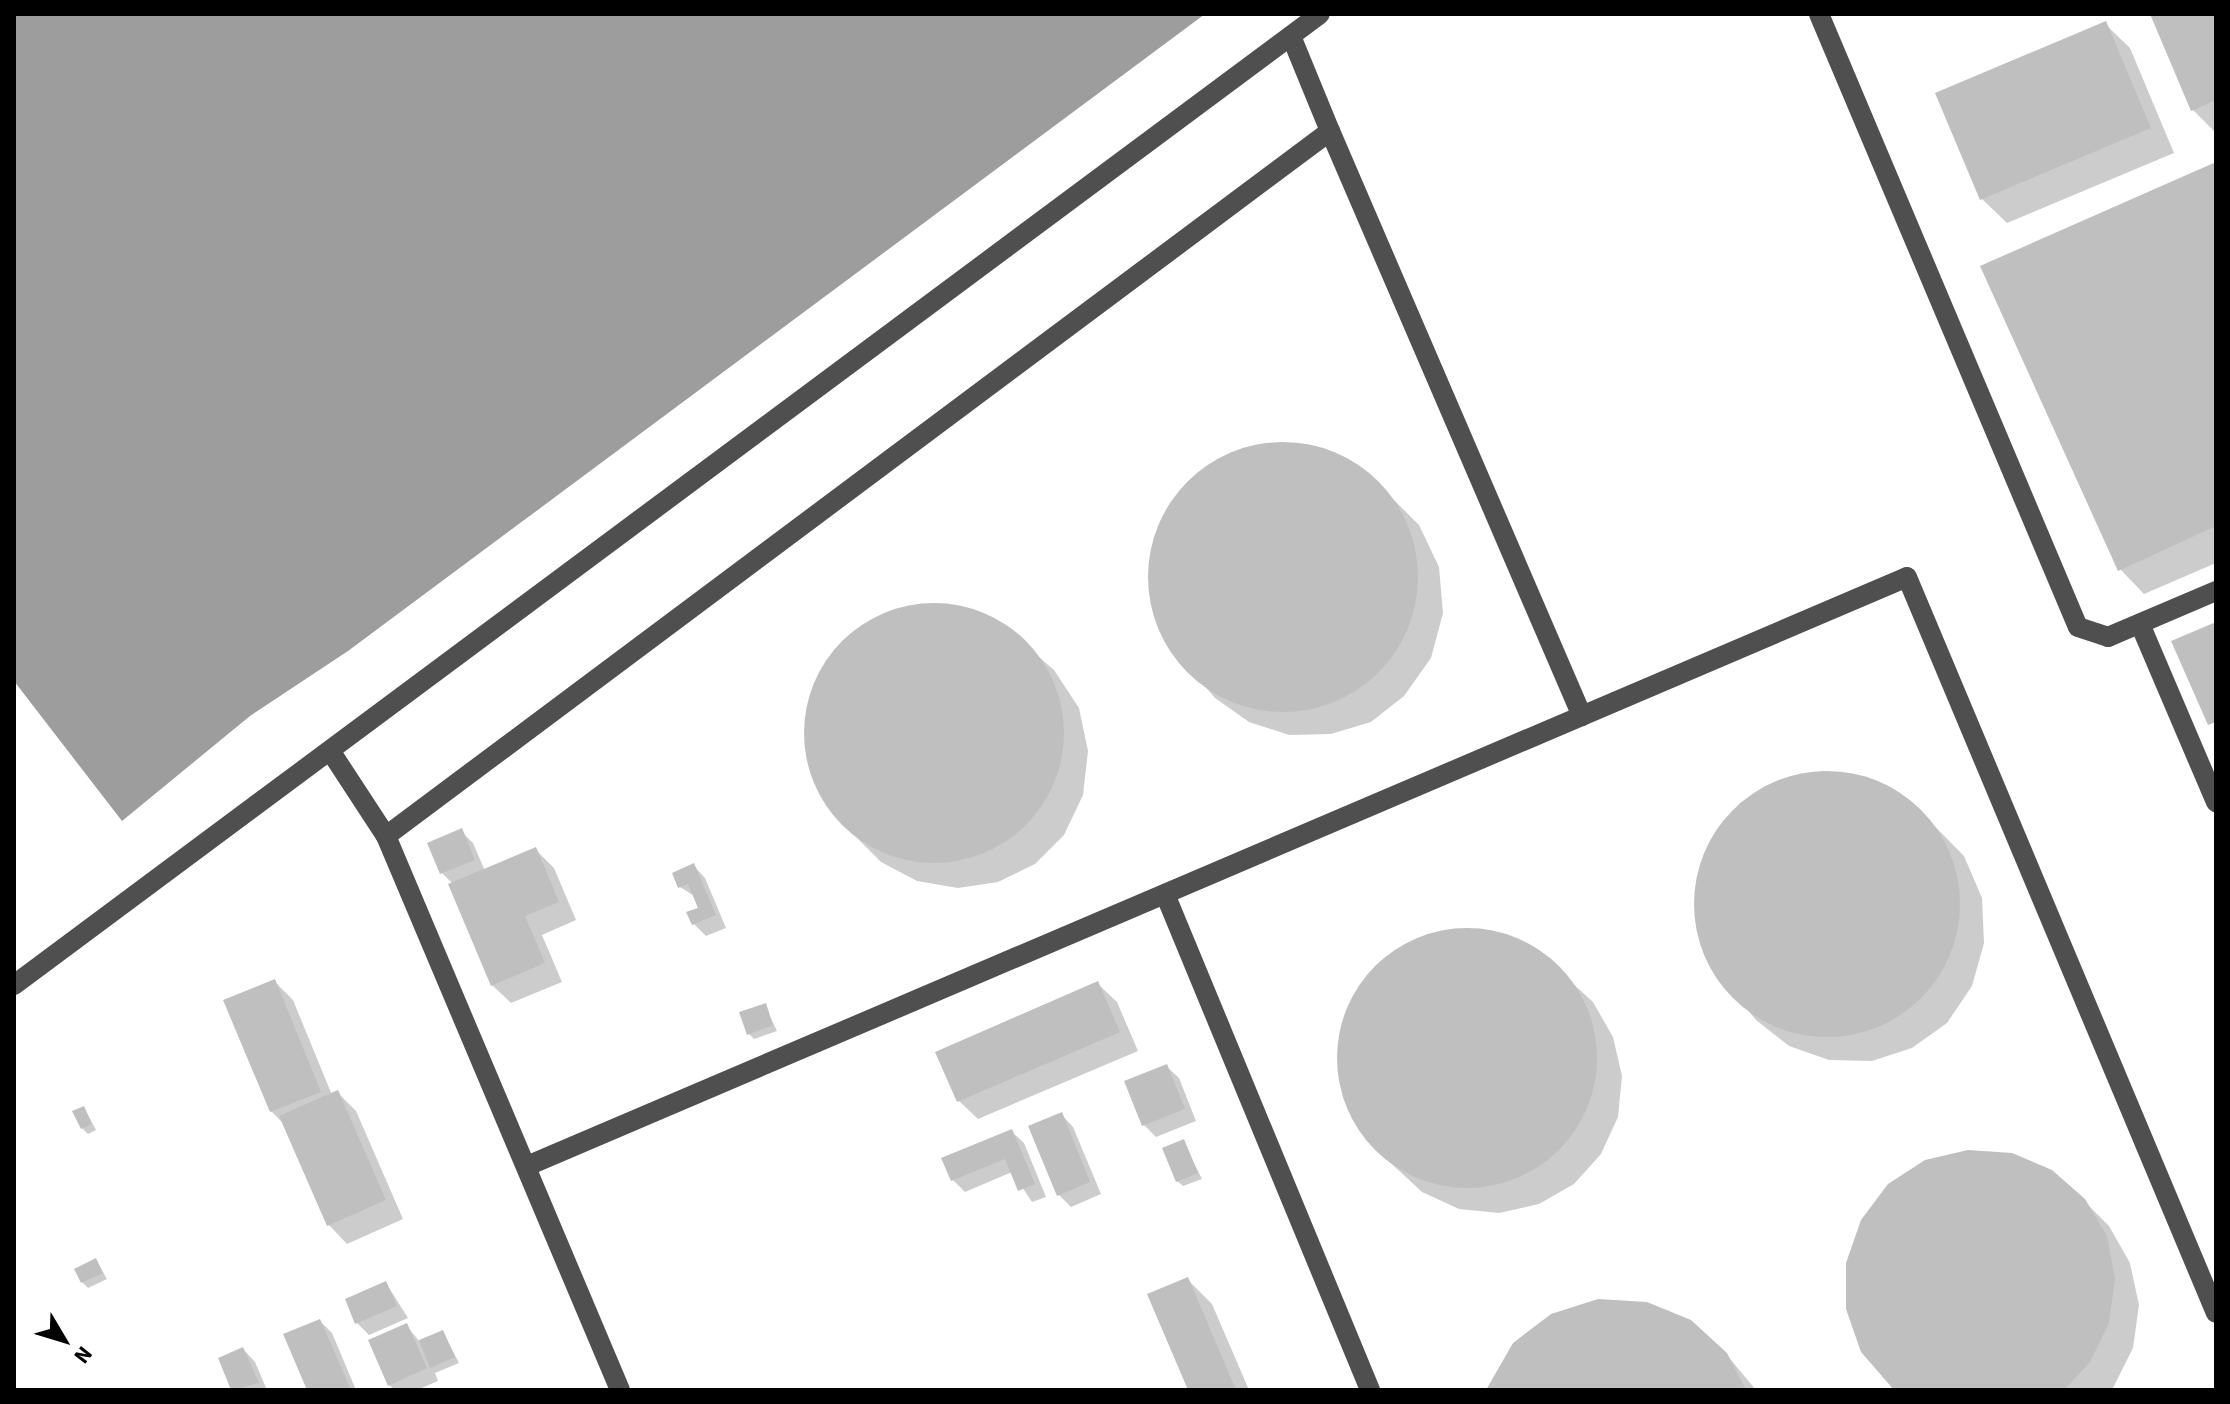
<!DOCTYPE html>
<html>
<head>
<meta charset="utf-8">
<style>
	body { margin:0 }
	#map { position:relative; width:2230px; height:1404px; overflow:hidden; background:#fff; font-family:"Source Sans 3",sans-serif }
	div>[style] { position:absolute }
	[style*='--x'] { left:calc(var(--x)*1px); top:calc(var(--y)*1px); width:calc(var(--w)*1px); rotate:calc(var(--a)*1deg) }
	.water>* { inset:0; background:#9d9d9d }
	.shadow>* { inset:0; background:#0003 }
	.building>* { inset:0; background:#bfbfbf }
	.round { border-radius:50% }
	.minor>* { height:20px; margin:-10px; padding:0 10px; transform-origin:10px; border-radius:10px; background:#4f4f4f }
	span { translate:-50% -50%; white-space:nowrap; text-align:center; line-height:1.15; -webkit-text-stroke:7px #fff; paint-order:stroke }
	.frame { position:absolute; inset:0; border:16px solid #000; pointer-events:none }
	.north { position:absolute; left:24px; top:1300px; width:80px; height:80px; -webkit-text-stroke:6px #fff; paint-order:stroke; rotate:128deg; font-size:22px; font-weight:700; line-height:32px; text-align:center; color:#000 }
	.north::after { content:''; display:block; margin:auto; width:28px; height:36px; background:#000; clip-path:polygon(50% 0,100% 100%,50% 72%,0 100%) }
</style>
</head>
<body>
<div id="map">
	<div class="water">
		<i style="clip-path:polygon(14px 14px,1205px 14px,348px 651px,250px 716px,122px 821px,14px 681px)"></i>
	</div>
	<div class="shadow">
		<i style="clip-path:polygon(2152px 14px,2216px 14px,2216px 133px,2193px 110px)"></i>
		<i style="clip-path:polygon(2105px 24px,2130px 48px,2174px 153px,2007px 223px,1982px 199px)"></i>
		<i style="clip-path:polygon(2216px 165px,2216px 563px,2144px 594px,2120px 569px)"></i>
		<i style="clip-path:polygon(1272px 443px,1318px 447px,1361px 467px,1419px 525px,1439px 567px,1443px 613px,1431px 658px,1404px 696px,1371px 722px,1331px 734px,1289px 735px,1249px 722px,1215px 698px,1164px 638px,1151px 598px,1151px 556px,1164px 516px,1189px 482px,1228px 455px)"></i>
		<i style="clip-path:polygon(951px 605px,993px 618px,1054px 670px,1079px 708px,1088px 751px,1083px 795px,1064px 835px,1035px 864px,998px 882px,958px 888px,917px 881px,881px 862px,856px 837px,827px 806px,810px 770px,805px 729px,813px 689px,833px 653px,866px 624px,907px 607px)"></i>
		<i style="clip-path:polygon(1823px 771px,1867px 777px,1907px 798px,1964px 856px,1982px 898px,1984px 943px,1972px 986px,1947px 1023px,1912px 1048px,1872px 1061px,1829px 1060px,1789px 1046px,1756px 1020px,1706px 959px,1695px 918px,1698px 876px,1713px 836px,1740px 803px,1779px 780px)"></i>
		<i style="clip-path:polygon(461px 831px,473px 843px,485px 871px,535px 849px,554px 868px,576px 920px,542px 935px,562px 982px,511px 1003px,492px 985px,453px 884px,442px 873px)"></i>
		<i style="clip-path:polygon(693px 865px,705px 878px,726px 928px,706px 936px,694px 924px,700px 909px,696px 897px,680px 887px)"></i>
		<i style="clip-path:polygon(1446px 931px,1491px 931px,1533px 947px,1593px 1002px,1613px 1037px,1622px 1076px,1618px 1117px,1601px 1154px,1574px 1184px,1539px 1204px,1499px 1213px,1459px 1209px,1422px 1192px,1366px 1140px,1344px 1100px,1338px 1056px,1346px 1012px,1369px 974px,1404px 945px)"></i>
		<i style="clip-path:polygon(274px 981px,293px 1000px,332px 1095px,337px 1092px,356px 1111px,403px 1219px,347px 1244px,329px 1225px,284px 1124px,271px 1111px)"></i>
		<i style="clip-path:polygon(1098px 984px,1117px 1002px,1138px 1051px,978px 1119px,959px 1101px)"></i>
		<i style="clip-path:polygon(765px 1006px,777px 1031px,754px 1039px,749px 1034px)"></i>
		<i style="clip-path:polygon(1166px 1066px,1179px 1078px,1196px 1121px,1156px 1137px,1144px 1125px)"></i>
		<i style="clip-path:polygon(84px 1108px,96px 1130px,88px 1134px,82px 1128px)"></i>
		<i style="clip-path:polygon(1061px 1114px,1073px 1127px,1101px 1194px,1071px 1207px,1058px 1194px)"></i>
		<i style="clip-path:polygon(1011px 1131px,1024px 1143px,1046px 1197px,1032px 1202px,1012px 1172px,965px 1192px,953px 1180px)"></i>
		<i style="clip-path:polygon(1183px 1141px,1202px 1179px,1183px 1186px,1177px 1181px)"></i>
		<i style="clip-path:polygon(2083px 1200px,2109px 1226px,2130px 1263px,2139px 1305px,2133px 1348px,2112px 1390px,1896px 1390px)"></i>
		<i style="clip-path:polygon(96px 1260px,107px 1279px,88px 1288px,82px 1282px)"></i>
		<i style="clip-path:polygon(1187px 1279px,1212px 1304px,1249px 1390px,1190px 1390px)"></i>
		<i style="clip-path:polygon(386px 1283px,408px 1318px,369px 1335px,357px 1323px)"></i>
		<i style="clip-path:polygon(320px 1321px,332px 1333px,356px 1390px,310px 1390px)"></i>
		<i style="clip-path:polygon(406px 1325px,420px 1342px,443px 1332px,459px 1363px,435px 1373px,438px 1381px,417px 1390px,395px 1390px,389px 1385px)"></i>
		<i style="clip-path:polygon(1514px 1345px,1726px 1354px,1756px 1390px,1488px 1390px)"></i>
		<i style="clip-path:polygon(243px 1349px,255px 1362px,267px 1390px,233px 1390px,220px 1359px)"></i>
	</div>
	<div class="building">
		<i style="clip-path:polygon(2150px 14px,2216px 14px,2216px 100px,2191px 111px)"></i>
		<i style="clip-path:polygon(2106px 21px,2151px 128px,1980px 200px,1935px 93px)"></i>
		<i style="clip-path:polygon(2216px 162px,2216px 526px,2118px 571px,1980px 266px)"></i>
		<i class="round" style="left:1148px;top:442px;width:270px;height:270px"></i>
		<i class="round" style="left:804px;top:603px;width:260px;height:260px"></i>
		<i style="clip-path:polygon(2216px 622px,2216px 722px,2208px 725px,2171px 641px)"></i>
		<i class="round" style="left:1694px;top:771px;width:266px;height:266px"></i>
		<i style="clip-path:polygon(462px 828px,475px 860px,440px 874px,427px 843px)"></i>
		<i style="clip-path:polygon(536px 847px,559px 902px,525px 916px,545px 963px,491px 986px,448px 884px)"></i>
		<i style="clip-path:polygon(694px 863px,716px 915px,692px 925px,686px 912px,698px 908px,688px 884px,678px 888px,672px 873px)"></i>
		<i class="round" style="left:1337px;top:928px;width:260px;height:260px"></i>
		<i style="clip-path:polygon(275px 979px,321px 1092px,270px 1112px,223px 1000px)"></i>
		<i style="clip-path:polygon(1098px 981px,1120px 1032px,957px 1102px,935px 1052px)"></i>
		<i style="clip-path:polygon(766px 1003px,773px 1025px,747px 1035px,739px 1012px)"></i>
		<i style="clip-path:polygon(1167px 1064px,1185px 1109px,1142px 1126px,1124px 1081px)"></i>
		<i style="clip-path:polygon(338px 1090px,386px 1200px,327px 1226px,279px 1116px)"></i>
		<i style="clip-path:polygon(84px 1106px,92px 1124px,81px 1129px,72px 1111px)"></i>
		<i style="clip-path:polygon(1062px 1112px,1090px 1182px,1057px 1196px,1028px 1126px)"></i>
		<i style="clip-path:polygon(1012px 1129px,1035px 1184px,1018px 1191px,1005px 1159px,951px 1181px,941px 1158px)"></i>
		<i style="clip-path:polygon(1184px 1139px,1198px 1173px,1176px 1182px,1162px 1148px)"></i>
		<i style="clip-path:polygon(1968px 1150px,2012px 1153px,2052px 1170px,2085px 1199px,2107px 1236px,2115px 1279px,2109px 1323px,2090px 1362px,2064px 1390px,1894px 1390px,1861px 1352px,1846px 1309px,1846px 1263px,1861px 1220px,1888px 1184px,1925px 1160px)"></i>
		<i style="clip-path:polygon(96px 1258px,103px 1273px,81px 1283px,74px 1269px)"></i>
		<i style="clip-path:polygon(1188px 1277px,1236px 1390px,1188px 1390px,1147px 1294px)"></i>
		<i style="clip-path:polygon(386px 1281px,397px 1306px,355px 1324px,345px 1299px)"></i>
		<i style="clip-path:polygon(1598px 1299px,1647px 1302px,1691px 1320px,1727px 1353px,1746px 1390px,1486px 1390px,1513px 1343px,1551px 1314px)"></i>
		<i style="clip-path:polygon(320px 1319px,351px 1390px,307px 1390px,283px 1334px)"></i>
		<i style="clip-path:polygon(407px 1323px,427px 1368px,388px 1386px,368px 1340px)"></i>
		<i style="clip-path:polygon(443px 1330px,455px 1357px,430px 1368px,419px 1340px)"></i>
		<i style="clip-path:polygon(243px 1347px,259px 1383px,231px 1390px,218px 1358px)"></i>
	</div>
	<div class="minor">
		<i style="--x:1819;--y:14;--w:665;--a:67.1"></i>
		<i style="--x:2078;--y:627;--w:32;--a:18"></i>
		<i style="--x:2108;--y:637;--w:117;--a:-23.1"></i>
		<i style="--x:1291;--y:36;--w:103;--a:67.7"></i>
		<i style="--x:2140;--y:624;--w:194;--a:66.9"></i>
		<i style="--x:331;--y:752;--w:100;--a:56.8"></i>
		<i style="--x:386;--y:836;--w:601;--a:67.1"></i>
		<i style="--x:386;--y:836;--w:1178;--a:-36.75"></i>
		<i style="--x:1330;--y:131;--w:637;--a:66.7"></i>
		<i style="--x:1165;--y:894;--w:537;--a:67.54"></i>
		<i style="--x:14;--y:985;--w:1627;--a:-36.63"></i>
		<i style="--x:527;--y:1166;--w:1500;--a:-23.11"></i>
		<i style="--x:1907;--y:577;--w:798;--a:67.23"></i>
	</div>
	<div class="frame"></div>
	<div class="north">N</div>
</div>
</body>
</html>
